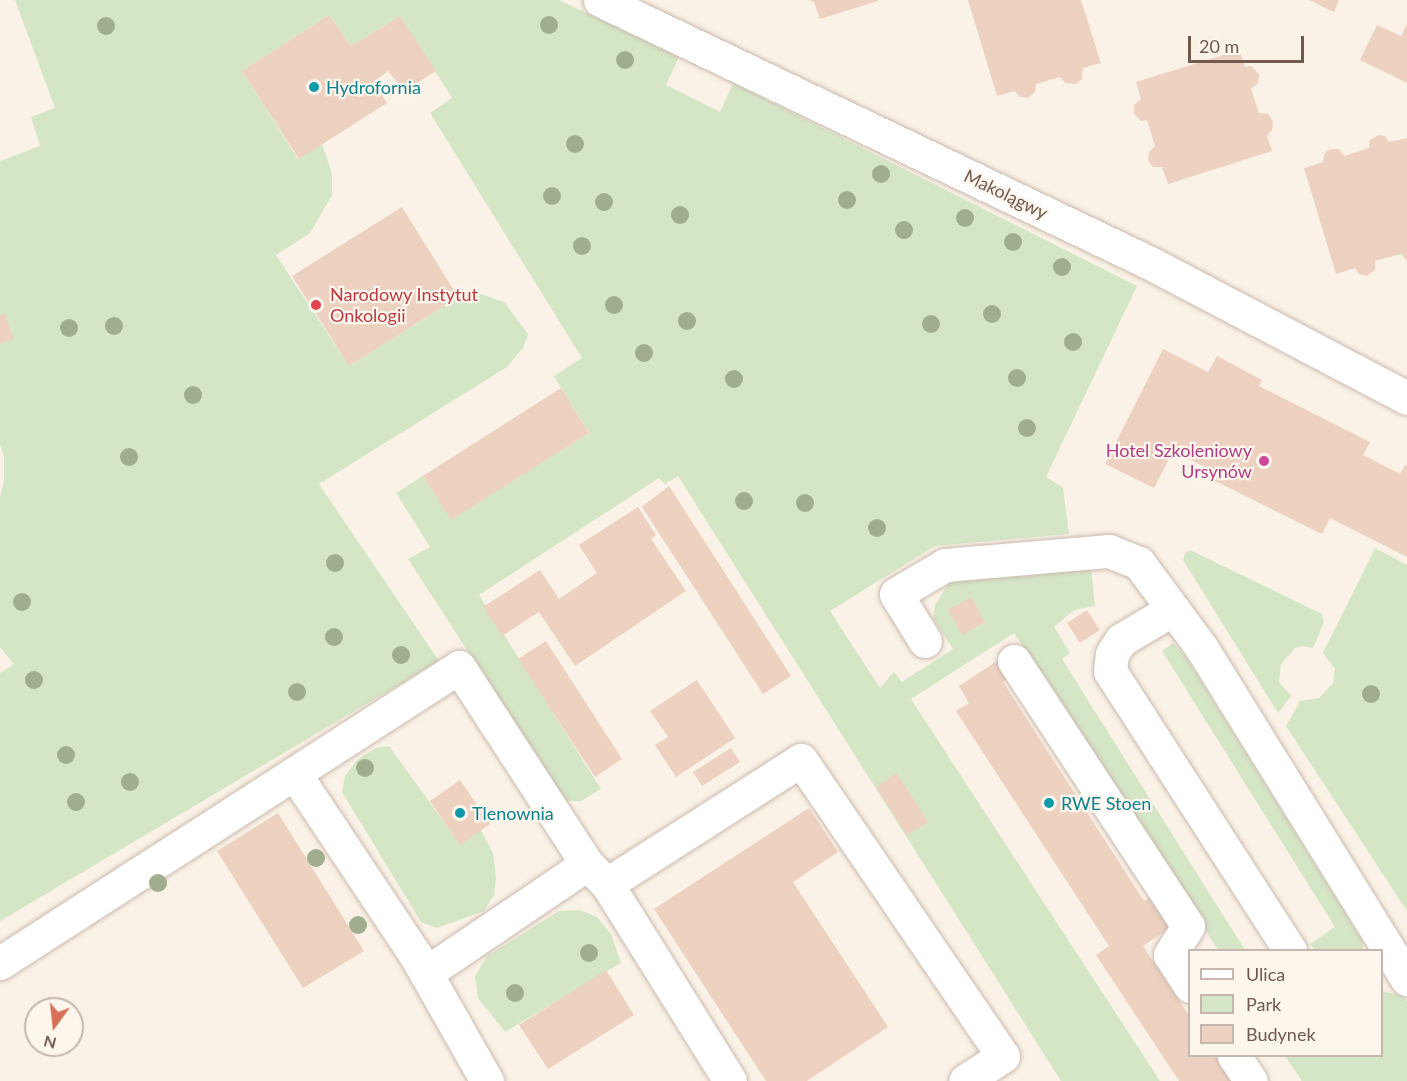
<!DOCTYPE html>
<html>
<head>
<meta charset="utf-8">
<style>
	body { margin:0 }
	#map { position:relative; width:1407px; height:1081px; overflow:hidden; background:#faf2e7; font-family:Lato,sans-serif }
	div>[style] { position:absolute }
	[style*='--x'] { left:calc(var(--x)*1px); top:calc(var(--y)*1px); width:calc(var(--w)*1px); rotate:calc(var(--a)*1deg) }
	.green>* { inset:0; background:#d5e6c7 }
	.building>* { inset:0; background:#edd1c1 }
	.roads { filter:drop-shadow(0 0 2px #cbbaae) drop-shadow(0 0 2px #cbbaae) }
	.minor>* { height:33px; margin:-16.5px; padding:0 16.5px; transform-origin:16.5px; border-radius:16.5px; background:#fff }
	.trees>* { width:18px; height:18px; margin:-9px; border-radius:50%; background:#a0ae8f }
	.dots>* { width:16px; height:16px; translate:-50% -50%; box-sizing:border-box; border:3px solid #fdf6ed; border-radius:50% }
	span { translate:-50% -50%; white-space:nowrap; text-align:center; line-height:1.15; -webkit-text-stroke:4.5px #fdf6ed; paint-order:stroke }
	.culture-label { font-size:18px; color:#0d838f }
	.left { translate:0 -50%; text-align:left }
	.street-label { font-size:18px; color:#71594e }
	.health-label { font-size:18px; color:#be3a42 }
	.hotel-label { font-size:18px; color:#b23c85 }
	.right { translate:-100% -50%; text-align:right }
	.legend { position:absolute; left:1188px; top:949px; width:195px; height:108px; box-sizing:border-box; background:#fdf6ed; border:2px solid #c5b7ad; margin:0; padding:8px 10px; list-style:none; font-size:18px; color:#71594e }
	.legend li { display:flex; align-items:center; gap:12px; height:30px }
	.legend b { width:30px; border:2px solid #c5b7ad }
	.north { position:absolute; left:24px; top:997px; width:60px; height:60px; box-sizing:border-box; background:#fdf6ed; border:2px solid #c5b7ad; border-radius:50%; rotate:195deg; font-size:16px; font-weight:700; line-height:24px; text-align:center; color:#71594e }
	.north::after { content:''; display:block; margin:auto; width:21px; height:27px; background:#d87058; clip-path:polygon(50% 0,100% 100%,50% 72%,0 100%) }
	.scale { position:absolute; left:1188px; top:36px; width:116px; height:27px; box-sizing:border-box; border:3px solid #71594e; border-top:0; padding-left:8px; font-size:18px; line-height:21px; white-space:nowrap; color:#71594e; -webkit-text-stroke:4px #fdf6ed; paint-order:stroke }
</style>
</head>
<body>
<div id="map">
	<div class="green">
		<i style="clip-path:polygon(15px 0,559px 0,679px 57px,666px 85px,720px 112px,733px 83px,1137px 286px,1046px 477px,1063px 488px,1069px 534px,935px 546px,830px 611px,880px 688px,894px 672px,902px 682px,953px 649px,933px 618px,935px 605px,950px 581px,1091px 568px,1095px 606px,1074px 610px,1054px 627px,1070px 653px,1062px 659px,1245px 950px,1218px 950px,1014px 633px,911px 699px,1160px 1081px,1061px 1081px,678px 476px,665px 484px,659px 478px,479px 595px,601px 789px,581px 801px,565px 801px,408px 559px,430px 547px,396px 493px,423px 476px,451px 519px,589px 433px,554px 376px,582px 358px,430px 113px,452px 98px,400px 16px,351px 46px,329px 15px,242px 71px,298px 159px,322px 144px,332px 174px,332px 195px,310px 233px,276px 255px,349px 366px,458px 297px,481px 294px,504px 302px,528px 334px,523px 348px,507px 367px,319px 484px,439px 661px,0 921px,0 673px,14px 664px,0 647px,0 497px,4px 481px,4px 457px,0 445px,0 161px,40px 146px,31px 117px,55px 108px)"></i>
		<i style="clip-path:polygon(1375px 548px,1407px 565px,1407px 911px,1286px 726px,1300px 701px,1319px 698px,1333px 683px,1335px 669px,1323px 653px)"></i>
		<i style="clip-path:polygon(1190px 550px,1322px 614px,1324px 622px,1313px 648px,1303px 646px,1295px 648px,1281px 664px,1279px 682px,1291px 696px,1278px 713px,1183px 560px,1185px 553px)"></i>
		<i style="clip-path:polygon(1173px 643px,1186px 657px,1363px 942px,1363px 950px,1315px 950px,1310px 944px,1335px 927px,1162px 651px)"></i>
		<i style="clip-path:polygon(389px 746px,460px 844px,481px 830px,493px 853px,496px 878px,494px 895px,484px 911px,437px 928px,421px 922px,342px 792px,345px 776px,357px 760px,376px 748px)"></i>
		<i style="clip-path:polygon(580px 910px,597px 917px,611px 934px,621px 963px,505px 1032px,478px 998px,475px 976px,487px 956px,559px 911px)"></i>
		<i style="clip-path:polygon(1382px 991px,1403px 996px,1407px 1002px,1407px 1081px,1302px 1081px,1285px 1056px,1382px 1056px)"></i>
	</div>
	<div class="building">
		<i style="clip-path:polygon(808px 0,878px 0,878px 1px,820px 19px,814px 2px)"></i>
		<i style="clip-path:polygon(968px 0,1081px 0,1101px 63px,1083px 68px,1082px 79px,1076px 84px,1065px 83px,1060px 77px,1036px 84px,1035px 92px,1028px 98px,1020px 97px,1015px 91px,997px 96px)"></i>
		<i style="clip-path:polygon(1309px 0,1339px 0,1334px 12px)"></i>
		<i style="clip-path:polygon(329px 15px,351px 46px,400px 16px,436px 71px,404px 91px,388px 71px,373px 82px,387px 103px,299px 159px,242px 71px)"></i>
		<i style="clip-path:polygon(1407px 24px,1407px 83px,1360px 60px,1377px 25px,1401px 36px)"></i>
		<i style="clip-path:polygon(1239px 50px,1245px 67px,1251px 66px,1259px 74px,1258px 83px,1251px 89px,1259px 113px,1268px 114px,1273px 121px,1272px 130px,1267px 136px,1272px 151px,1168px 184px,1162px 167px,1153px 167px,1148px 160px,1149px 152px,1155px 146px,1147px 120px,1141px 121px,1134px 114px,1134px 105px,1141px 99px,1136px 82px)"></i>
		<i style="clip-path:polygon(1379px 135px,1385px 136px,1389px 142px,1407px 138px,1407px 261px,1401px 254px,1375px 261px,1375px 270px,1367px 276px,1359px 274px,1355px 268px,1336px 274px,1304px 168px,1323px 162px,1324px 154px,1330px 149px,1339px 149px,1344px 156px,1369px 148px,1370px 140px)"></i>
		<i style="clip-path:polygon(402px 207px,458px 297px,349px 366px,292px 276px)"></i>
		<i style="clip-path:polygon(5px 314px,14px 339px,0 344px,0 316px)"></i>
		<i style="clip-path:polygon(1163px 349px,1208px 372px,1217px 356px,1262px 380px,1259px 386px,1370px 442px,1363px 455px,1400px 474px,1405px 465px,1407px 466px,1407px 557px,1330px 518px,1322px 534px,1209px 478px,1213px 471px,1173px 451px,1154px 488px,1105px 464px)"></i>
		<i style="clip-path:polygon(561px 388px,589px 433px,451px 520px,423px 476px)"></i>
		<i style="clip-path:polygon(669px 486px,791px 676px,763px 694px,642px 507px)"></i>
		<i style="clip-path:polygon(638px 507px,656px 535px,651px 539px,686px 591px,575px 666px,539px 612px,502px 636px,483px 607px,540px 570px,559px 599px,597px 573px,579px 545px)"></i>
		<i style="clip-path:polygon(971px 597px,985px 622px,962px 635px,948px 610px)"></i>
		<i style="clip-path:polygon(1087px 610px,1100px 630px,1080px 643px,1067px 623px)"></i>
		<i style="clip-path:polygon(546px 641px,622px 759px,595px 777px,518px 659px)"></i>
		<i style="clip-path:polygon(997px 661px,1008px 678px,1003px 682px,1144px 901px,1153px 895px,1173px 926px,1143px 946px,1190px 1017px,1190px 1056px,1215px 1056px,1232px 1081px,1179px 1081px,1096px 955px,1109px 946px,956px 711px,969px 703px,959px 686px)"></i>
		<i style="clip-path:polygon(697px 680px,735px 738px,676px 777px,655px 745px,668px 737px,650px 711px)"></i>
		<i style="clip-path:polygon(731px 748px,740px 762px,702px 786px,693px 772px)"></i>
		<i style="clip-path:polygon(897px 773px,928px 822px,907px 835px,876px 787px)"></i>
		<i style="clip-path:polygon(460px 780px,490px 824px,460px 845px,430px 801px)"></i>
		<i style="clip-path:polygon(809px 808px,838px 852px,793px 882px,888px 1027px,807px 1081px,766px 1081px,654px 909px)"></i>
		<i style="clip-path:polygon(278px 813px,364px 951px,303px 988px,217px 851px)"></i>
		<i style="clip-path:polygon(606px 970px,634px 1015px,548px 1069px,519px 1025px)"></i>
	</div>
	<div class="roads">
		<div class="minor">
			<i style="--x:600;--y:0;--w:612;--a:25.56"></i>
			<i style="--x:1152;--y:264;--w:288;--a:27.7"></i>
			<i style="--x:1173;--y:609;--w:61;--a:149.2"></i>
			<i style="--x:1121;--y:640;--w:17;--a:123"></i>
			<i style="--x:1112;--y:654;--w:17;--a:97"></i>
			<i style="--x:1110;--y:671;--w:332;--a:57.2"></i>
			<i style="--x:925;--y:641;--w:55;--a:-121.7"></i>
			<i style="--x:896;--y:594;--w:57;--a:-30.6"></i>
			<i style="--x:945;--y:565;--w:165;--a:-4.9"></i>
			<i style="--x:1109;--y:551;--w:32;--a:22"></i>
			<i style="--x:1139;--y:563;--w:104;--a:53.6"></i>
			<i style="--x:1201;--y:647;--w:391;--a:58.2"></i>
			<i style="--x:1014;--y:661;--w:317;--a:56.7"></i>
			<i style="--x:1188;--y:926;--w:34;--a:122"></i>
			<i style="--x:1170;--y:955;--w:37;--a:57"></i>
			<i style="--x:295;--y:774;--w:219;--a:56.4"></i>
			<i style="--x:416;--y:956;--w:144;--a:60.4"></i>
			<i style="--x:607;--y:884;--w:230;--a:-32.6"></i>
			<i style="--x:801;--y:760;--w:358;--a:55.7"></i>
			<i style="--x:1003;--y:1056;--w:45;--a:146.7"></i>
			<i style="--x:0;--y:963;--w:546;--a:-32.82"></i>
			<i style="--x:459;--y:667;--w:235;--a:57"></i>
			<i style="--x:587;--y:864;--w:28;--a:45"></i>
			<i style="--x:607;--y:884;--w:232;--a:58"></i>
			<i style="--x:426;--y:973;--w:194;--a:-34.1"></i>
			<i style="--x:1234;--y:1056;--w:30;--a:56"></i>
		</div>
	</div>
	<div class="trees">
		<i style="left:549px;top:25px"></i>
		<i style="left:106px;top:26px"></i>
		<i style="left:625px;top:60px"></i>
		<i style="left:575px;top:144px"></i>
		<i style="left:881px;top:174px"></i>
		<i style="left:552px;top:196px"></i>
		<i style="left:847px;top:200px"></i>
		<i style="left:604px;top:202px"></i>
		<i style="left:680px;top:215px"></i>
		<i style="left:965px;top:218px"></i>
		<i style="left:904px;top:230px"></i>
		<i style="left:1013px;top:242px"></i>
		<i style="left:582px;top:246px"></i>
		<i style="left:1062px;top:267px"></i>
		<i style="left:614px;top:305px"></i>
		<i style="left:992px;top:314px"></i>
		<i style="left:687px;top:321px"></i>
		<i style="left:931px;top:324px"></i>
		<i style="left:114px;top:326px"></i>
		<i style="left:69px;top:328px"></i>
		<i style="left:1073px;top:342px"></i>
		<i style="left:644px;top:353px"></i>
		<i style="left:1017px;top:378px"></i>
		<i style="left:734px;top:379px"></i>
		<i style="left:193px;top:395px"></i>
		<i style="left:1027px;top:428px"></i>
		<i style="left:129px;top:457px"></i>
		<i style="left:744px;top:501px"></i>
		<i style="left:805px;top:503px"></i>
		<i style="left:877px;top:528px"></i>
		<i style="left:335px;top:563px"></i>
		<i style="left:22px;top:602px"></i>
		<i style="left:334px;top:637px"></i>
		<i style="left:401px;top:655px"></i>
		<i style="left:34px;top:680px"></i>
		<i style="left:297px;top:692px"></i>
		<i style="left:1371px;top:694px"></i>
		<i style="left:66px;top:755px"></i>
		<i style="left:365px;top:768px"></i>
		<i style="left:130px;top:782px"></i>
		<i style="left:76px;top:802px"></i>
		<i style="left:316px;top:858px"></i>
		<i style="left:158px;top:883px"></i>
		<i style="left:358px;top:925px"></i>
		<i style="left:589px;top:953px"></i>
		<i style="left:515px;top:993px"></i>
	</div>
	<div class="dots">
		<i style="left:314px;top:87px;background:#0f9aa8"></i>
		<i style="left:316px;top:305px;background:#e0444e"></i>
		<i style="left:1264px;top:461px;background:#d1479c"></i>
		<i style="left:1049px;top:803px;background:#0f9aa8"></i>
		<i style="left:460px;top:813px;background:#0f9aa8"></i>
	</div>
	<div class="culture-label">
		<span class="left" style="left:326px;top:87px">Hydrofornia</span>
		<span class="left" style="left:1061px;top:803px">RWE Stoen</span>
		<span class="left" style="left:472px;top:813px">Tlenownia</span>
	</div>
	<div class="street-label">
		<span style="left:1006px;top:194px;rotate:26deg">Makolągwy</span>
	</div>
	<div class="health-label">
		<span class="left" style="left:330px;top:305px">Narodowy Instytut<br>Onkologii</span>
	</div>
	<div class="hotel-label">
		<span class="right" style="left:1252px;top:461px">Hotel Szkoleniowy<br>Ursynów</span>
	</div>
	<ul class="legend">
	<li><b style="height:8px;background:#fff"></b>Ulica</li>
	<li><b style="height:16px;background:#d5e6c7"></b>Park</li>
	<li><b style="height:16px;background:#edd1c1"></b>Budynek</li>
	</ul>
	<div class="north">N</div>
	<div class="scale">20 m</div>
</div>
</body>
</html>
